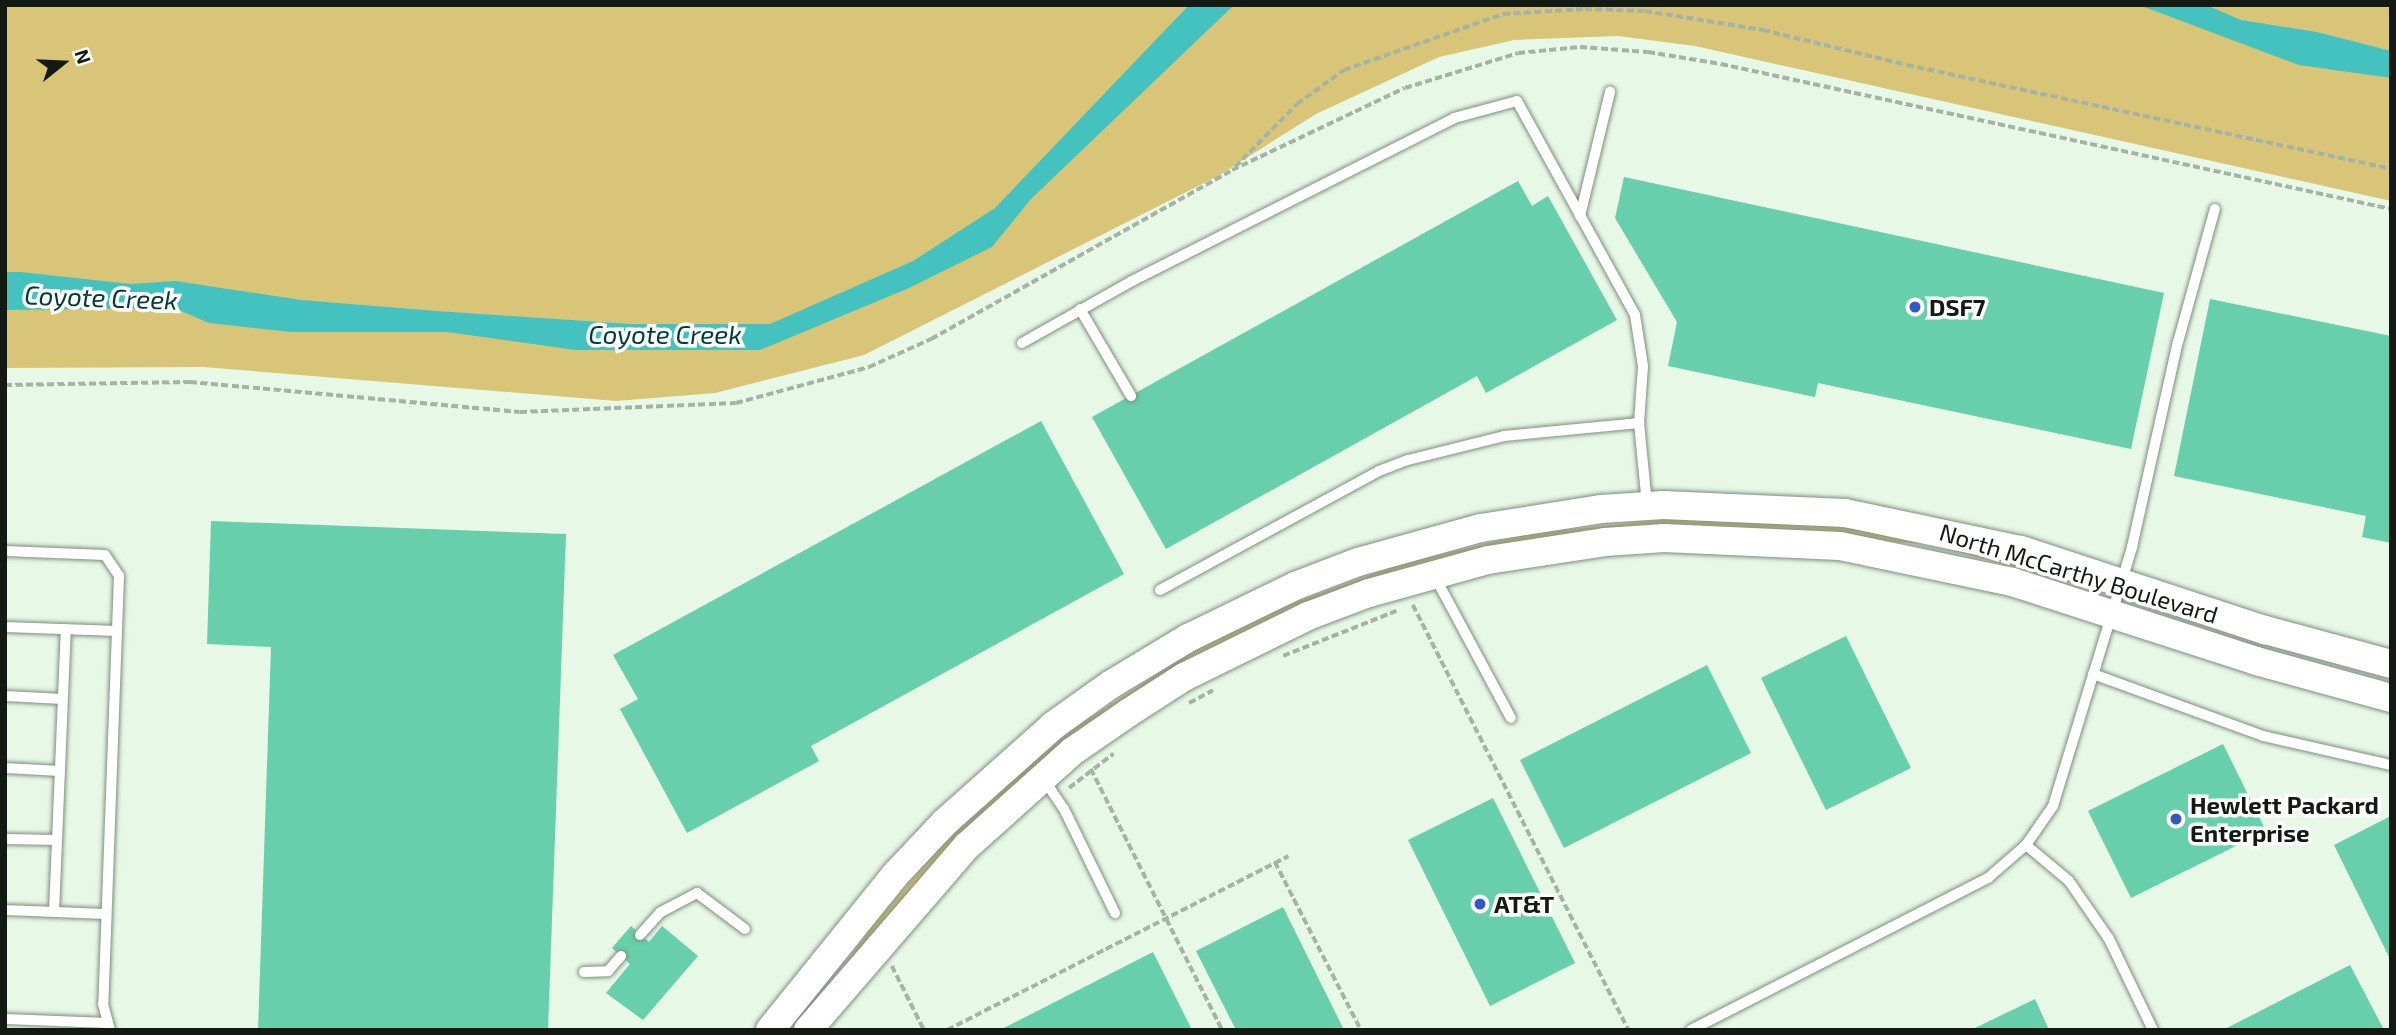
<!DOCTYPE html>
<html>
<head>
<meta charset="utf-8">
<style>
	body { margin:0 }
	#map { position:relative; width:2396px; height:1035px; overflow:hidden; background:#e7f8e7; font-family:"Exo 2",sans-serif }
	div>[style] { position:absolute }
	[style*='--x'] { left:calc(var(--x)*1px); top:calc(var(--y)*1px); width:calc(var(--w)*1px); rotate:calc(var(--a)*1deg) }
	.green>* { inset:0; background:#d9c577 }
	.water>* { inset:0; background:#43c2c0 }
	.building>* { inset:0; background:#68cfac }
	.path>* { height:3.5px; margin-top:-1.75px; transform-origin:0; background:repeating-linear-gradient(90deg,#a5b3a5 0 7px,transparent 0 10.5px) }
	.roads { filter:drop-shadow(0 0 2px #7e8d7e) drop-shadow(0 0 2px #7e8d7e) }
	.service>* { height:10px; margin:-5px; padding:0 5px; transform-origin:5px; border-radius:5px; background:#fff }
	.secondary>* { height:28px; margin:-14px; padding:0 14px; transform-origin:14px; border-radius:14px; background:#fff }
	.dots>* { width:19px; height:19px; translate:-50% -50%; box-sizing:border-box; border:4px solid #fff; border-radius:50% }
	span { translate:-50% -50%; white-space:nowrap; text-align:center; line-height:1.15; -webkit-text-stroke:7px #fff; paint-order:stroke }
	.poi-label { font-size:24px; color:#131913; font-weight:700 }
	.left { translate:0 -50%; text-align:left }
	.street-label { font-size:24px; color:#131913 }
	.water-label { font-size:26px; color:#003b3a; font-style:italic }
	.frame { position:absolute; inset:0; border:7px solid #131913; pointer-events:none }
	.north { position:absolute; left:28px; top:28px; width:70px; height:70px; -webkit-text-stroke:5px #fff; paint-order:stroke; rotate:72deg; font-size:19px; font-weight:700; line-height:28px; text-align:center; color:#131913 }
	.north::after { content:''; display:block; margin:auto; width:24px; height:32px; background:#131913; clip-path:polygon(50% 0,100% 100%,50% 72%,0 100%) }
</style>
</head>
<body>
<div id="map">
	<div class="green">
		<i style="clip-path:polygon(5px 5px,2391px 5px,2391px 201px,1695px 46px,1618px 36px,1514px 40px,1439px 57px,1316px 114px,1218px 176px,864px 355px,715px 393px,616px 401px,203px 367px,5px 368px)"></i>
		<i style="clip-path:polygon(1668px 519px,1836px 526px,1926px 540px,2011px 562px,2090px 588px,1929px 544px,1841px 539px,1448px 563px,1111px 717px,803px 1025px,872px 926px,937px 849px,995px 794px,1073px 729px,1189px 654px,1278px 609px,1400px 564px,1528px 534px)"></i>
	</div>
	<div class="water">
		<i style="clip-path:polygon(1189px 5px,1234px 5px,1031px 199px,992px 247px,909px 288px,760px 350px,575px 350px,447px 332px,291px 332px,209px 323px,174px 308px,5px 310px,5px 272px,20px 272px,131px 284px,176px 281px,301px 300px,436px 311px,630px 324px,770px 324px,913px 261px,995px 208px)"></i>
		<i style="clip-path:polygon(2139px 5px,2206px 5px,2241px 20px,2317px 32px,2391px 51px,2391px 78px,2299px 65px)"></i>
	</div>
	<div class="building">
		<i style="clip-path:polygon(1624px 177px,2164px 293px,2131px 449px,1818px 383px,1815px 397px,1668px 366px,1677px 322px,1615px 218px)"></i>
		<i style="clip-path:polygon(1518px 181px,1532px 206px,1548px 196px,1617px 320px,1486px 393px,1477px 376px,1166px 549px,1092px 417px)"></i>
		<i style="clip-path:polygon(2210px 299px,2391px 336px,2391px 543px,2362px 537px,2366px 516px,2174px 476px)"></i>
		<i style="clip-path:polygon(1041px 421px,1124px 574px,811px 746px,819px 761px,687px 833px,620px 709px,638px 699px,613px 655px)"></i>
		<i style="clip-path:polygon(211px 521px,566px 534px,548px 1030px,258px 1030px,271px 647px,207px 644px)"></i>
		<i style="clip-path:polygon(1846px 636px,1911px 768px,1826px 810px,1761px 678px)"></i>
		<i style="clip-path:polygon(1707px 665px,1751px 753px,1564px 848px,1520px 760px)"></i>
		<i style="clip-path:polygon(2223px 744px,2266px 831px,2131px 898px,2088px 811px)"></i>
		<i style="clip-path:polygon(1493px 798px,1575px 963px,1490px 1006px,1408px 840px)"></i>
		<i style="clip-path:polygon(2391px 816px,2391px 961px,2334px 845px)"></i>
		<i style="clip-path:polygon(1283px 907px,1344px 1030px,1236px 1030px,1196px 951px)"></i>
		<i style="clip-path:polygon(631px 926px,649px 942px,662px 926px,698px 956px,643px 1020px,606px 993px,630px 964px,612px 948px)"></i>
		<i style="clip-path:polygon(1153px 952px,1192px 1030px,1000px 1030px)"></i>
		<i style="clip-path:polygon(2350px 965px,2384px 1030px,2223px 1030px)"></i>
		<i style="clip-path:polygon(2035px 999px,2049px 1030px,1971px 1030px)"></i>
	</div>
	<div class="path">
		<i style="--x:1235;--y:167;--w:88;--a:-45.5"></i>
		<i style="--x:1297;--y:104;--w:58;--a:-35.9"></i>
		<i style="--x:1344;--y:70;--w:169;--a:-19.4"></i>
		<i style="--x:1503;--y:14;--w:82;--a:-3.5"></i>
		<i style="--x:1585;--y:9;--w:60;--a:1.9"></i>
		<i style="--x:1645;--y:11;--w:120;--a:9.1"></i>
		<i style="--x:1763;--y:30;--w:148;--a:13.7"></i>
		<i style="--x:1907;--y:65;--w:495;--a:12.1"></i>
		<i style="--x:5;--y:385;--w:185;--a:-0.9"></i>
		<i style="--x:190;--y:382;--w:331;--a:5.2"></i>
		<i style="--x:520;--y:412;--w:216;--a:-2.4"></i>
		<i style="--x:736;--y:403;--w:138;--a:-15.1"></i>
		<i style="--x:869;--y:367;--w:68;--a:-24.3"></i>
		<i style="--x:931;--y:339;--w:345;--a:-29.3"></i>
		<i style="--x:1232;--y:170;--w:191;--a:-25.4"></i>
		<i style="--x:1405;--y:88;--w:118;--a:-17.2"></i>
		<i style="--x:1518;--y:53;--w:62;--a:-5.5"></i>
		<i style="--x:1580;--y:47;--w:68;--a:4.2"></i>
		<i style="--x:1648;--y:52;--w:74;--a:9.3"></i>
		<i style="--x:1721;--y:64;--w:686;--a:12.21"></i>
		<i style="--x:1413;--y:605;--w:477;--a:63.1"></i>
		<i style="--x:1283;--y:656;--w:122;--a:-21.7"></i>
		<i style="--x:1189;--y:703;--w:27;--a:-28"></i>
		<i style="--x:1091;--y:769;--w:292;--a:63.3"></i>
		<i style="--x:1069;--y:788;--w:56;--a:-37.7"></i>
		<i style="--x:1275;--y:862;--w:189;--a:62.9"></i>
		<i style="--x:892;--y:966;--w:72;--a:63.4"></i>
		<i style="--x:947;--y:1030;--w:383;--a:-27"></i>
	</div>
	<div class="roads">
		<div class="service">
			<i style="--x:1580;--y:216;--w:128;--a:-76.4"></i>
			<i style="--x:1080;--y:309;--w:101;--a:59.6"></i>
			<i style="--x:1022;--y:343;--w:126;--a:-29.4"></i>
			<i style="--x:1132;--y:281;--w:361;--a:-26.8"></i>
			<i style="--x:1454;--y:118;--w:65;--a:-15.1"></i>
			<i style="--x:1517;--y:101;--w:244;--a:61.1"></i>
			<i style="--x:1635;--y:315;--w:52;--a:81.1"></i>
			<i style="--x:1643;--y:366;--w:57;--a:94"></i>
			<i style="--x:1639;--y:423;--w:82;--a:84.4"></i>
			<i style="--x:5;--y:551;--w:100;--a:2.3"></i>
			<i style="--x:105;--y:555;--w:25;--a:56"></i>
			<i style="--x:119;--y:576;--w:428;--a:92.1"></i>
			<i style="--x:103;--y:1004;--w:27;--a:75"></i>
			<i style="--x:1435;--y:577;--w:160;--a:61.7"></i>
			<i style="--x:1160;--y:590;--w:249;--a:-28.5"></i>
			<i style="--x:1379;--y:471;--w:31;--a:-21"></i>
			<i style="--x:1408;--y:460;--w:99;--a:-14"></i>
			<i style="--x:1504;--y:436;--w:136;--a:-5.5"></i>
			<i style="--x:5;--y:627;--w:112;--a:2"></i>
			<i style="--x:2093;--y:674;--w:181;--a:20"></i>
			<i style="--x:2263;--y:736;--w:131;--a:12.8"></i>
			<i style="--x:5;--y:696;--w:58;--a:3"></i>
			<i style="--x:5;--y:768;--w:55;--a:3.1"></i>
			<i style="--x:1045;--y:781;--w:34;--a:56"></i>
			<i style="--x:1064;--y:809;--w:116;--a:63.9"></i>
			<i style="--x:5;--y:839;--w:52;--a:1.1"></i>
			<i style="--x:2026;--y:845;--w:56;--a:39.9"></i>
			<i style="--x:2069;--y:881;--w:70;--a:55.4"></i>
			<i style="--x:2109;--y:939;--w:101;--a:64.2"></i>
			<i style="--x:5;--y:910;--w:101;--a:2.3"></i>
			<i style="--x:54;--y:912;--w:283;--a:-87.6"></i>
			<i style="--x:640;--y:935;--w:31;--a:-48"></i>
			<i style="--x:661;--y:912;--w:41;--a:-27.8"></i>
			<i style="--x:697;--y:893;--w:60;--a:36.9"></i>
			<i style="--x:584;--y:972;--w:24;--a:-2"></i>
			<i style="--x:608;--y:971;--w:20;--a:-49"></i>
			<i style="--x:5;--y:1019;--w:103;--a:2.2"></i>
			<i style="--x:1691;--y:1030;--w:334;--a:-27.1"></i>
			<i style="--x:1988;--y:878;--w:50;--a:-41"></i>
			<i style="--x:2026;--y:845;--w:47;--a:-55.3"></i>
			<i style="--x:2053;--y:806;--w:271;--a:-73"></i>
			<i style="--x:2132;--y:547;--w:210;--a:-77.4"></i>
			<i style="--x:2178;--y:342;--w:138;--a:-74.5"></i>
		</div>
		<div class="secondary">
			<i style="--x:770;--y:1030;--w:201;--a:-51.1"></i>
			<i style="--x:896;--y:874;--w:70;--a:-46.7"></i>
			<i style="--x:944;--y:823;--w:147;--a:-41.7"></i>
			<i style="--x:1054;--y:725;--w:69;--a:-35.5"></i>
			<i style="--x:1110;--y:685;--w:91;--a:-31.1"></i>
			<i style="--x:1188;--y:638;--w:119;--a:-25.9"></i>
			<i style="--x:1295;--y:586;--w:67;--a:-20.9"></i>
			<i style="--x:1358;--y:562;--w:128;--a:-15.5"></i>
			<i style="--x:1481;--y:528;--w:121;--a:-9"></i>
			<i style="--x:1601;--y:509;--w:62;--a:-3.7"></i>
			<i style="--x:1663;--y:505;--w:182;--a:2.5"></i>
			<i style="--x:1845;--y:513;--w:180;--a:11.9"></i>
			<i style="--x:2021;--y:550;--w:257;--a:18.2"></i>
			<i style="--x:2265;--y:630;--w:131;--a:15.1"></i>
			<i style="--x:808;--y:1030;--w:243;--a:-49.2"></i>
			<i style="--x:967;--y:846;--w:142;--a:-41.9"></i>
			<i style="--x:1073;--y:751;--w:67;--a:-34.6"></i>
			<i style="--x:1128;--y:713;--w:67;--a:-32.7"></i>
			<i style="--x:1184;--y:677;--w:138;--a:-26.2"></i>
			<i style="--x:1308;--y:616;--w:65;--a:-20.7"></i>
			<i style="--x:1369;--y:593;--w:123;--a:-15.5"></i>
			<i style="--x:1488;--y:560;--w:118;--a:-8.7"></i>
			<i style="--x:1605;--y:542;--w:59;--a:-3.9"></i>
			<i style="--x:1664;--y:538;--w:176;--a:2.6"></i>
			<i style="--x:1840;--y:546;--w:176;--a:11.8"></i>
			<i style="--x:2012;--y:582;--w:256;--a:17.9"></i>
			<i style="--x:2256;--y:661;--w:140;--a:15.3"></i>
		</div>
	</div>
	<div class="dots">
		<i style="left:1915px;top:307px;background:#3457c7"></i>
		<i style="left:2176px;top:819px;background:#3457c7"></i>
		<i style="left:1480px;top:904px;background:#3457c7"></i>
	</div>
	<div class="poi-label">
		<span class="left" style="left:1929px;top:307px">DSF7</span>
		<span class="left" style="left:2190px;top:819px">Hewlett Packard<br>Enterprise</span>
		<span class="left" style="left:1494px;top:904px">AT&amp;T</span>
	</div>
	<div class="street-label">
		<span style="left:2079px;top:573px;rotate:17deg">North McCarthy Boulevard</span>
	</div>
	<div class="water-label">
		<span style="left:101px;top:297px;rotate:2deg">Coyote Creek</span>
		<span style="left:665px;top:334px">Coyote Creek</span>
	</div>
	<div class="frame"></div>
	<div class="north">N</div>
</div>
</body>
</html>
